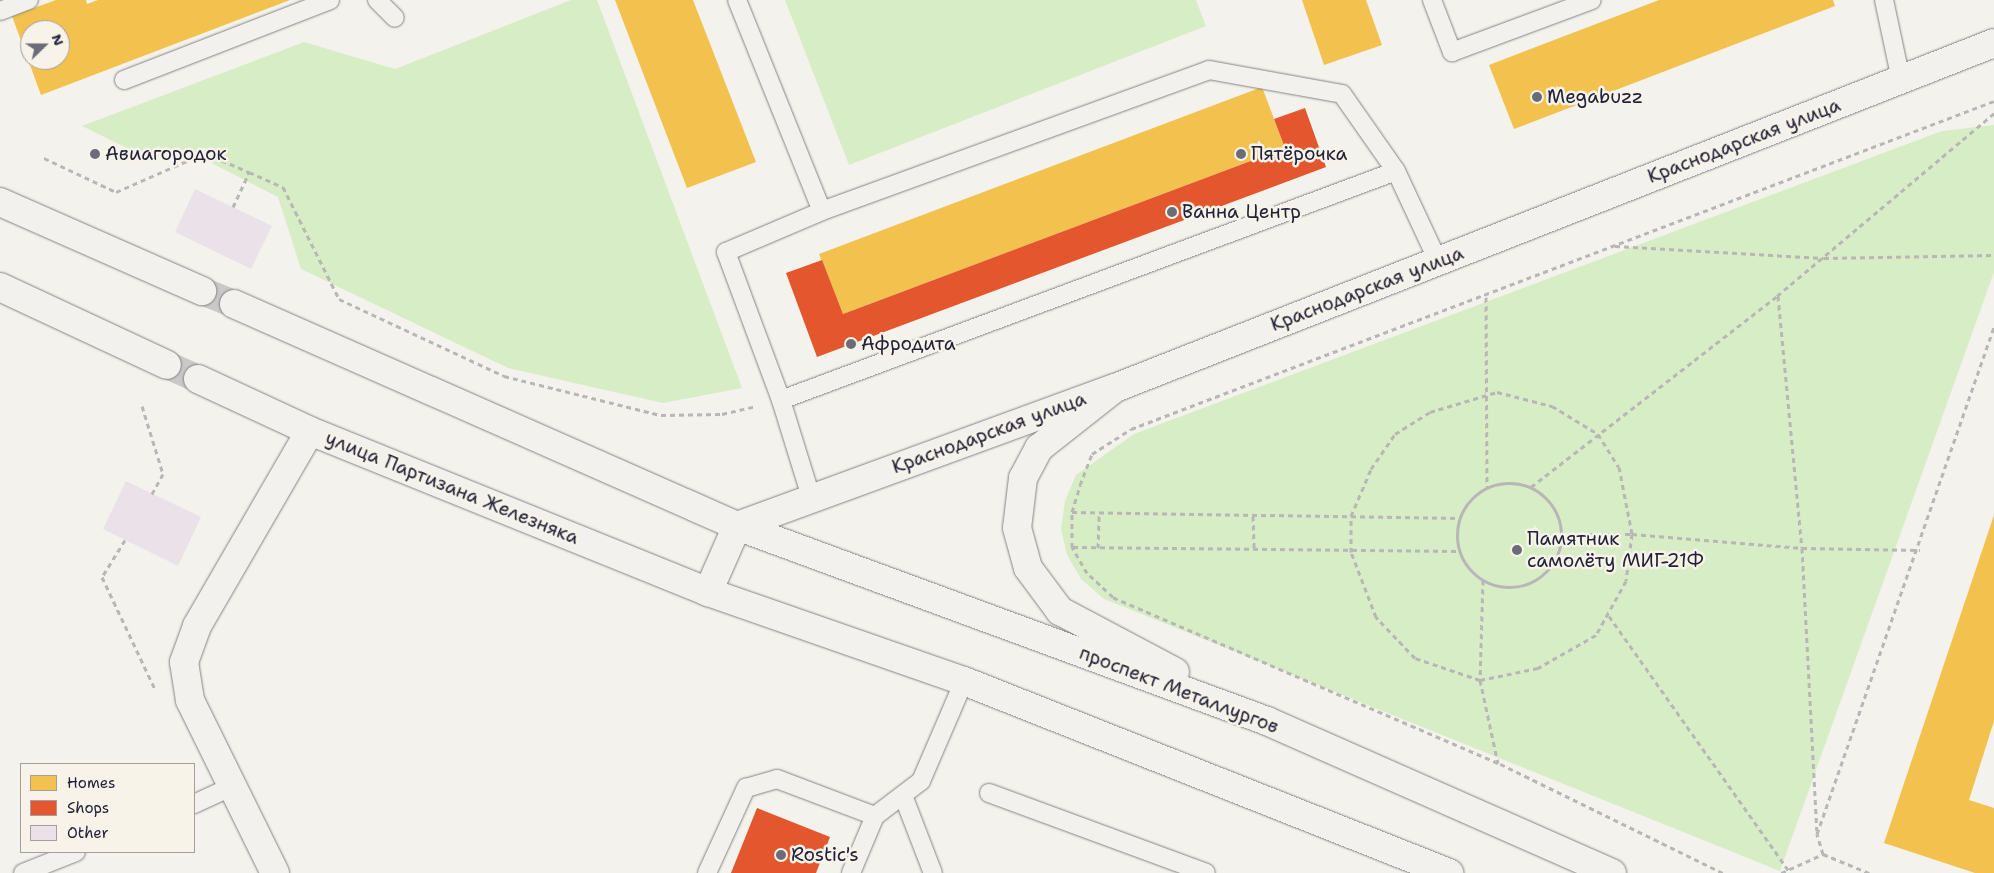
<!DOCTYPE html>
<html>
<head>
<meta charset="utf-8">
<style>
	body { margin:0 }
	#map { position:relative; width:1994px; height:873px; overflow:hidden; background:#f4f2ec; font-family:"Shantell Sans",sans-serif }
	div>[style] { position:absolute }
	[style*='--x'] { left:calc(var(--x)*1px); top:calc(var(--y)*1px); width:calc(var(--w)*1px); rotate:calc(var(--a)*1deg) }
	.green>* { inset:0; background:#d7edc5 }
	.homes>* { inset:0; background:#f2c14e }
	.shops>* { inset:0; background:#e4572e }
	.building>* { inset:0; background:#eae2e8 }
	.primary-tunnel>* { height:28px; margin-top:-14px; transform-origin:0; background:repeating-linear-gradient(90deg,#cac8c9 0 28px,transparent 0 42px) }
	.path>* { height:3px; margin-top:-1.5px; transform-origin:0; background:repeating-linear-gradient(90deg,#b8b6b6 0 5px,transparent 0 9px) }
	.path>.ring { margin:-1.5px; padding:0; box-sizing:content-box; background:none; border:3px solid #b8b6b6; border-radius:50% }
	.roads { filter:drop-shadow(0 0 1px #858486) drop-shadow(0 0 1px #858486) }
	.lane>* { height:18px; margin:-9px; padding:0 9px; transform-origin:9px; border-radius:9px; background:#f2f1ed }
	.street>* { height:28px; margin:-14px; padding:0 14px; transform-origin:14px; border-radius:14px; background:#f2f1ed }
	.secondary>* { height:28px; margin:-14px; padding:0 14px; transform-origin:14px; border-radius:14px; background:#f2f1ed }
	.primary>* { height:28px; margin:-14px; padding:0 14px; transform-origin:14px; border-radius:14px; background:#f2f1ed }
	.dots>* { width:14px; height:14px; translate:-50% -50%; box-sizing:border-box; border:2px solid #f7f3e8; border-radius:50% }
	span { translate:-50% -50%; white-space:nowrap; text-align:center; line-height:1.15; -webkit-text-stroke:5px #f7f3e8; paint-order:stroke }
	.poi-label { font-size:19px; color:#22223b }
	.left { translate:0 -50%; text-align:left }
	.street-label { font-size:19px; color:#22223b }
	.legend { position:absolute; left:20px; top:763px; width:175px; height:90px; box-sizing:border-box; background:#f7f3e8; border:1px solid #a29fa3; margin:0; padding:6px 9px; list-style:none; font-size:15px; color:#22223b }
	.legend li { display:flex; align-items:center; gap:10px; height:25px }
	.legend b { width:25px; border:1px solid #a29fa3 }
	.north { position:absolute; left:20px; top:20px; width:50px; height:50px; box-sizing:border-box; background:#f7f3e8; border:1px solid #a29fa3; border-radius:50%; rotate:68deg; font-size:14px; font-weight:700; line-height:20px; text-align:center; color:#22223b }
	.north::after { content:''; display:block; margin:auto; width:18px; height:22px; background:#6c6b79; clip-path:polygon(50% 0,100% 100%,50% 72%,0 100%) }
</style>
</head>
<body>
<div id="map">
	<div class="green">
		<i style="clip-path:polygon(571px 0,597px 0,742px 388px,663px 403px,508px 368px,301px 269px,278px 197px,194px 154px,145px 157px,82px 126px,304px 42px,395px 69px)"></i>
		<i style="clip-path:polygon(785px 0,1196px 0,1206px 26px,849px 165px)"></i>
		<i style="clip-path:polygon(1994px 125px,1994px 272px,1780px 871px,1104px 599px,1081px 579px,1067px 555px,1061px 529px,1065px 501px,1076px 475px,1134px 434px,1942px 131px)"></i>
	</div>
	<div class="homes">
		<i style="clip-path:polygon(evenodd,56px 0,86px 0,87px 4px,98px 0,290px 0,41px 95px,12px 16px,56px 0,30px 30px,60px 30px,60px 60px,30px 60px,30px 30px)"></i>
		<i style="clip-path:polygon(615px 0,693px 0,756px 162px,687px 188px)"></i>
		<i style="clip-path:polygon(1302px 0,1366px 0,1382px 45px,1324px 65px)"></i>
		<i style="clip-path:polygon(1659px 0,1833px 0,1835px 6px,1514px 129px,1489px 65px)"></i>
		<i style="clip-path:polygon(1262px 87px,1285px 148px,843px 314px,819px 254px)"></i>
		<i style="clip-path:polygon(1994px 515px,1994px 721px,1969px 800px,1994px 808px,1994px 873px,1975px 873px,1884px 843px)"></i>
	</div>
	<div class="shops">
		<i style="clip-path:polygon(1305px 108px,1326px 167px,817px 357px,786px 273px,822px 260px,843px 314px,1285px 148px,1274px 119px)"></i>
		<i style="clip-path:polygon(757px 808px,830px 837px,816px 873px,731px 873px)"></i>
	</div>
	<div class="building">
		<i style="clip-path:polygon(195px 189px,272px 226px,251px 269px,175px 232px)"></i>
		<i style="clip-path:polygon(126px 481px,201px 517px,178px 566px,103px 529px)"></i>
	</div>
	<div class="primary-tunnel">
		<i style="--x:202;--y:291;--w:35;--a:22"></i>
		<i style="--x:167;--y:365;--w:34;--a:24"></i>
	</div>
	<div class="path">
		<i style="--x:44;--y:158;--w:80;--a:25.3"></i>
		<i style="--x:116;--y:192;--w:97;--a:-23.7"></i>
		<i style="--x:205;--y:153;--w:48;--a:23.4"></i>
		<i style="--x:233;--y:207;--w:38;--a:-65"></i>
		<i style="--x:249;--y:172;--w:37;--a:24"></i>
		<i style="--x:283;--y:187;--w:125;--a:63.4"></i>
		<i style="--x:339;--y:299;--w:182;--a:25"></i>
		<i style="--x:504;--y:376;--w:162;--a:14"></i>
		<i style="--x:661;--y:415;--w:61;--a:-0.9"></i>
		<i style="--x:722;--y:414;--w:35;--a:-13"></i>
		<i style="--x:1615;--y:246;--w:209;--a:3.3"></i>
		<i style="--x:1824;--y:258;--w:170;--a:-1"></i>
		<i style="--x:1778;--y:296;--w:253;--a:84.6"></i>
		<i style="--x:1802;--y:548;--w:283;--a:87"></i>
		<i style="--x:1486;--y:297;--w:190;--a:89.7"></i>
		<i style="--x:1497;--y:392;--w:57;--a:14.3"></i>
		<i style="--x:1552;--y:406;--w:54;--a:31.3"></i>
		<i style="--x:1598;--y:434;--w:39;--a:58"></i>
		<i style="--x:1619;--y:467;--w:68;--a:79"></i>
		<i style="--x:1632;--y:534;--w:47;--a:97.3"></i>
		<i style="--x:1626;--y:581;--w:62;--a:119.1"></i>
		<i style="--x:1596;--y:635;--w:67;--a:150.4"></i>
		<i style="--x:1538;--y:668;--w:59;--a:168.3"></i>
		<i style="--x:1480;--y:680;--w:69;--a:-161.3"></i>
		<i style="--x:1415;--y:658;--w:57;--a:-133.6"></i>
		<i style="--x:1376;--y:617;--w:70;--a:-111"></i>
		<i style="--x:1351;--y:552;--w:36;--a:-90"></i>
		<i style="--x:1351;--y:516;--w:51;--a:-66.9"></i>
		<i style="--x:1371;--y:469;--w:42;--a:-55.6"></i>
		<i style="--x:1395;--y:434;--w:41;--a:-32.2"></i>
		<i style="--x:1430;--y:412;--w:70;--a:-16.6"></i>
		<i style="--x:142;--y:406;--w:71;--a:72.8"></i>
		<i style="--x:163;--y:474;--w:23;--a:119"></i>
		<i class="ring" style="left:1457px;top:483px;width:101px;height:101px"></i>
		<i style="--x:1531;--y:487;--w:311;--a:-37.8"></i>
		<i style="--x:1777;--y:296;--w:284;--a:-40.1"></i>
		<i style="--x:1072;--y:512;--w:388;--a:0.9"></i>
		<i style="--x:1253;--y:516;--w:35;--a:88"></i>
		<i style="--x:1562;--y:534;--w:70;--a:0"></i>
		<i style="--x:1632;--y:534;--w:171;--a:4.7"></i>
		<i style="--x:1802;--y:548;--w:118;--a:1"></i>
		<i style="--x:125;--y:540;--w:44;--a:121.9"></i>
		<i style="--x:102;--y:577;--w:124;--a:64.7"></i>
		<i style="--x:1073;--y:547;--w:386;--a:0.6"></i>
		<i style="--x:1098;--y:548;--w:36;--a:-88"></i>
		<i style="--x:1483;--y:580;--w:100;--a:91.7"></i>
		<i style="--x:1480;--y:680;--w:85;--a:77.8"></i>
		<i style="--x:1609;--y:616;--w:311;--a:54.8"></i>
		<i style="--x:1823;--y:854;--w:50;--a:22.4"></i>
		<i style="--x:1723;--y:873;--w:250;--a:-153.9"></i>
		<i style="--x:1498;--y:763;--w:419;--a:-156.7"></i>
		<i style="--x:1113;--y:597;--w:35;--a:-137"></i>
		<i style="--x:1087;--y:573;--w:30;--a:-120"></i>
		<i style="--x:1072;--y:547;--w:35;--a:-90"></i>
		<i style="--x:1072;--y:512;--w:28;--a:-73"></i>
		<i style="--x:1080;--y:485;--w:33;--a:-69"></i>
		<i style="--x:1092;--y:454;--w:46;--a:-32.7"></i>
		<i style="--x:1131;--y:429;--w:923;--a:-20.81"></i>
		<i style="--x:1781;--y:873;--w:46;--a:-24.3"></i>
		<i style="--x:1823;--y:854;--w:21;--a:-107"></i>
		<i style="--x:1817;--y:834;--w:537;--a:-70.76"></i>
	</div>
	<div class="roads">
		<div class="lane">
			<i style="--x:377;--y:0;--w:25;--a:45"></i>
			<i style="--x:737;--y:0;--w:227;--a:68.1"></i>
			<i style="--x:822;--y:211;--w:412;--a:-20"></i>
			<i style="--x:1209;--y:70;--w:135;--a:10.2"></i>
			<i style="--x:1342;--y:94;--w:94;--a:55"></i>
			<i style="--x:1396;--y:171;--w:99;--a:65"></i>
			<i style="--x:1432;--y:0;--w:56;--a:69"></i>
			<i style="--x:1452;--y:52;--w:149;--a:-20.4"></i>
			<i style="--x:1884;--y:0;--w:82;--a:78"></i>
			<i style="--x:0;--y:11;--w:31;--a:-21"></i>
			<i style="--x:124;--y:80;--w:221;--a:-21.2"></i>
			<i style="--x:781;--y:400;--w:656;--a:-20.42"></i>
			<i style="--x:811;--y:497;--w:102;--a:-107.2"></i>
			<i style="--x:781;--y:400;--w:158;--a:-110.4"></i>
			<i style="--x:726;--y:252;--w:104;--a:-23.1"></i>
			<i style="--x:989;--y:793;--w:231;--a:20.2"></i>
			<i style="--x:904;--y:798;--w:80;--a:68.9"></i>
			<i style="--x:194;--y:804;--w:43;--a:-24.8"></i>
			<i style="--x:23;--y:873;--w:57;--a:-21.6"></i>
			<i style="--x:707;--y:873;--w:94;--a:-65.4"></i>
			<i style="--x:746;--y:788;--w:32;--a:-16"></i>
			<i style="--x:777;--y:779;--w:105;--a:20.7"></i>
			<i style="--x:851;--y:873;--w:62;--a:-67.2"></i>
			<i style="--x:875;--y:816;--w:58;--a:-37.3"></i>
			<i style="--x:921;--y:781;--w:109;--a:-66.7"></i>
		</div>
		<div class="street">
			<i style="--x:275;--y:873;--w:193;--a:-116.2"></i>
			<i style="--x:190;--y:700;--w:38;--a:-99"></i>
			<i style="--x:184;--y:662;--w:38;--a:-70"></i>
			<i style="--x:197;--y:626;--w:225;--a:-59.9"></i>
		</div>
		<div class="secondary">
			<i style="--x:737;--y:526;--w:402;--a:-20.1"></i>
			<i style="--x:1115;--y:388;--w:944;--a:-21.43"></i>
		</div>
		<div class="primary">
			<i style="--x:0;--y:202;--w:221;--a:23.8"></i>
			<i style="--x:0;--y:287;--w:184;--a:25"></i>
			<i style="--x:234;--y:304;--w:550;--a:23.81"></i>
			<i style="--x:737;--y:526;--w:565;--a:20.2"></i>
			<i style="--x:1267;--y:721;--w:377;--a:23.8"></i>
			<i style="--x:198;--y:379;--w:123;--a:24.9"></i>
			<i style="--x:310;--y:431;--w:429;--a:22"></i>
			<i style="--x:708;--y:592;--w:271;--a:19.2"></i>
			<i style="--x:964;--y:681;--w:522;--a:21.6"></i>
			<i style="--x:1115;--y:388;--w:97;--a:141.7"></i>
			<i style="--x:1039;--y:448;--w:34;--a:118"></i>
			<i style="--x:1023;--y:478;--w:50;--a:96.8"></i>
			<i style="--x:1017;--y:528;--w:41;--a:74.6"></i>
			<i style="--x:1028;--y:568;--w:54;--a:53.3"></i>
			<i style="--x:1060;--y:611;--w:130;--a:27.9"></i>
			<i style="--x:708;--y:592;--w:72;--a:-66.3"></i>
		</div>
	</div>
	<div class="dots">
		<i style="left:1537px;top:97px;background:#6c6b79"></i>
		<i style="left:95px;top:154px;background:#6c6b79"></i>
		<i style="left:1241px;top:154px;background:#6c6b79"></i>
		<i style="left:1172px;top:212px;background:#6c6b79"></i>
		<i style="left:851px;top:344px;background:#6c6b79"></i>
		<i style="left:1517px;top:550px;background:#6c6b79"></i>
		<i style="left:781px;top:855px;background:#6c6b79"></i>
	</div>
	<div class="poi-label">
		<span class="left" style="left:1547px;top:97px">Megabuzz</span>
		<span class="left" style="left:105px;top:154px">Авиагородок</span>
		<span class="left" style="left:1251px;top:154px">Пятёрочка</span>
		<span class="left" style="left:1182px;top:212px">Ванна Центр</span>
		<span class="left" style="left:861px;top:344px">Афродита</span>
		<span class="left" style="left:1527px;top:550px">Памятник<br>самолёту МИГ-21Ф</span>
		<span class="left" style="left:791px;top:855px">Rostic's</span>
	</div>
	<div class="street-label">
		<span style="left:1744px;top:141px;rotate:-21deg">Краснодарская улица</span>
		<span style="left:1367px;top:289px;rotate:-21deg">Краснодарская улица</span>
		<span style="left:989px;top:433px;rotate:-20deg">Краснодарская улица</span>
		<span style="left:452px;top:488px;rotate:22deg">улица Партизана Железняка</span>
		<span style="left:1179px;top:690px;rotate:21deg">проспект Металлургов</span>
	</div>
	<ul class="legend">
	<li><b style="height:14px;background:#f2c14e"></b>Homes</li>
	<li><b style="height:14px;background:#e4572e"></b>Shops</li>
	<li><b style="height:14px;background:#eae2e8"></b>Other</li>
	</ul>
	<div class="north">N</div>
</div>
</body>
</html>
